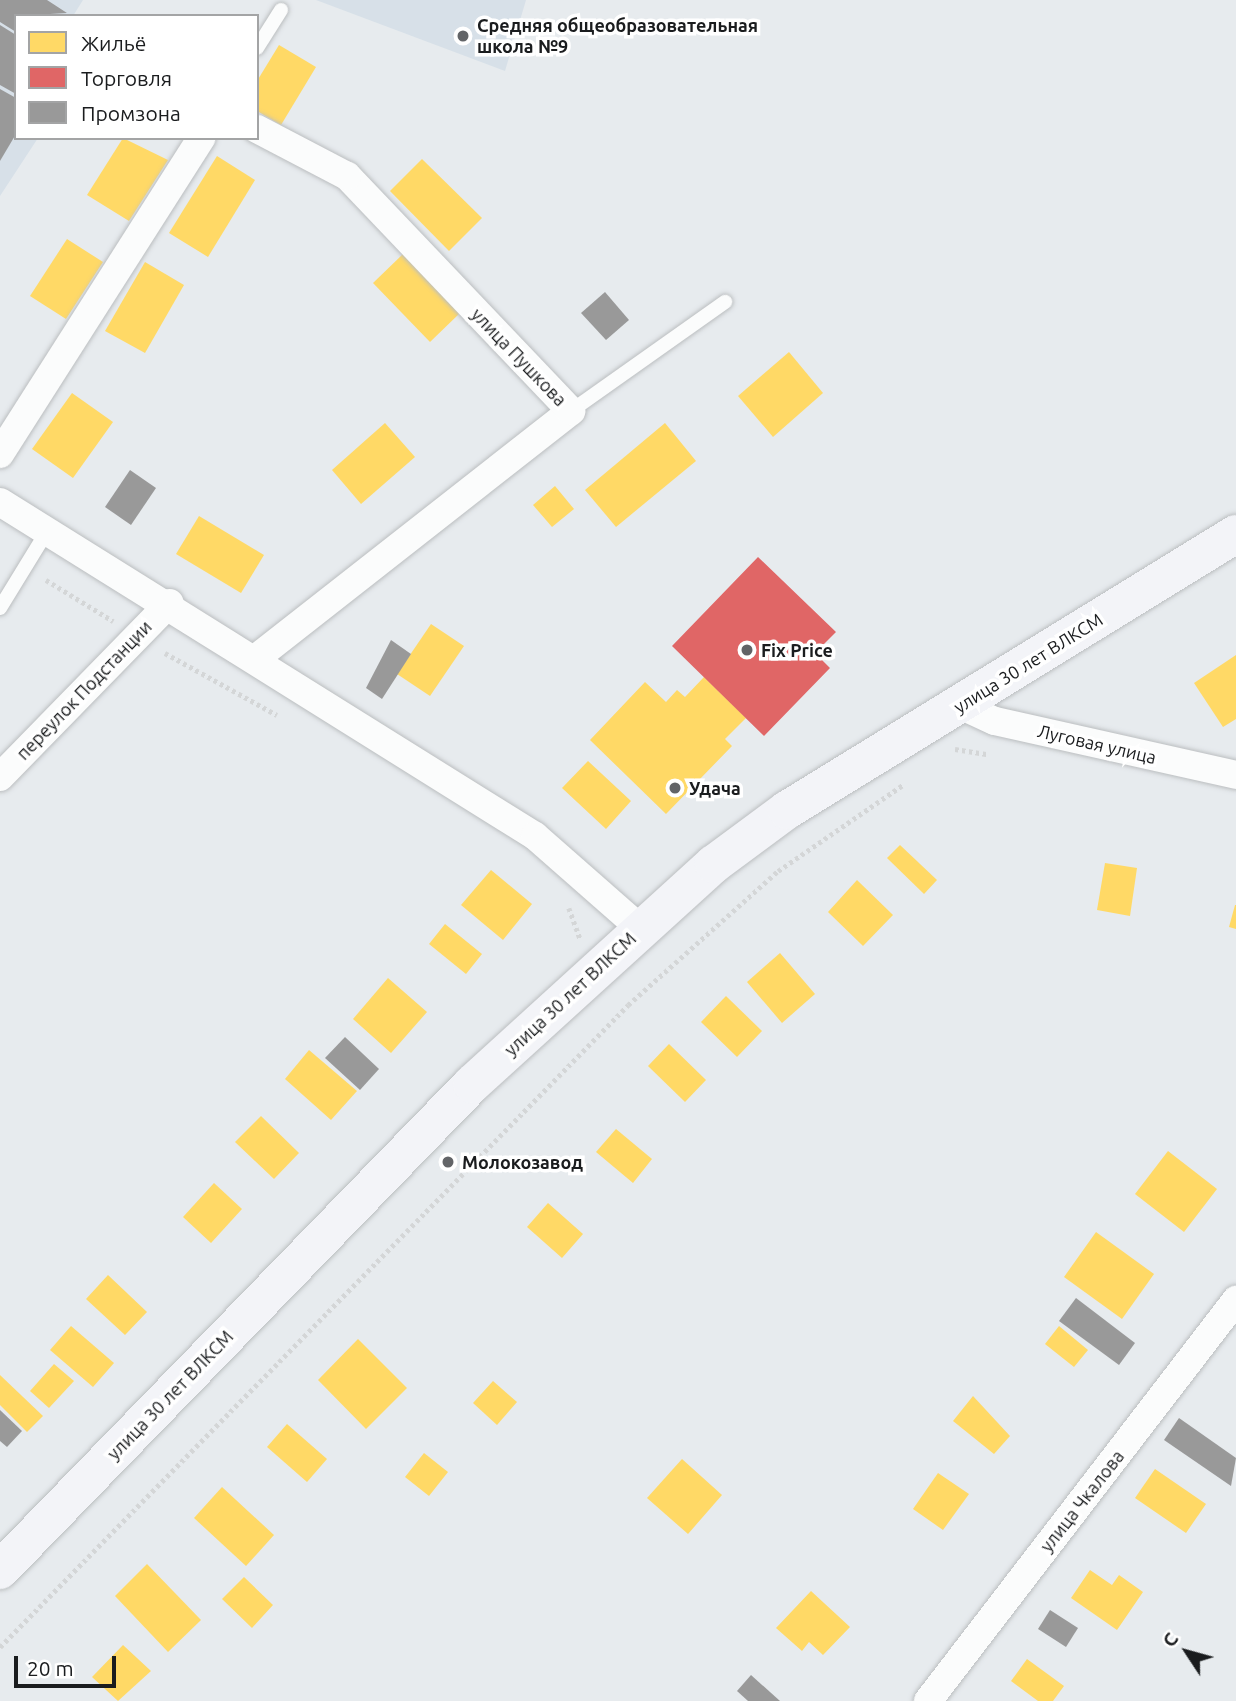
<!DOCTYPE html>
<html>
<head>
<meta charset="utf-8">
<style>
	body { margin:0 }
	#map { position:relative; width:1236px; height:1701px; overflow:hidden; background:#e7ebee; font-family:Ubuntu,sans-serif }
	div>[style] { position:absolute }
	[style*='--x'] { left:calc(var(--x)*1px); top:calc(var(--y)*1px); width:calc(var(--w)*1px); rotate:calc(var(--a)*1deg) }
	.built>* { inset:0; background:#d7e0e8 }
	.homes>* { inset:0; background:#ffd966 }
	.shops>* { inset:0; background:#e06666 }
	.industry>* { inset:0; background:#999 }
	.path>* { height:4.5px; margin-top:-2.25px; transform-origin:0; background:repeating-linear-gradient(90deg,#d4d6d7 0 3.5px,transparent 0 7px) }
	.roads { filter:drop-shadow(0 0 2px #bbbec0) drop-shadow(0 0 2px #bbbec0) }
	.service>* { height:14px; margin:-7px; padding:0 7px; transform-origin:7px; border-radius:7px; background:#fbfcfc }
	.minor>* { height:28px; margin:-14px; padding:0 14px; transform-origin:14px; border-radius:14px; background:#fbfcfc }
	.secondary>* { height:38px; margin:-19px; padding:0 19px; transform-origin:19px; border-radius:19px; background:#f3f4f8 }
	.dots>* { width:19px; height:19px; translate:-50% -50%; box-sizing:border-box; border:4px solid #fff; border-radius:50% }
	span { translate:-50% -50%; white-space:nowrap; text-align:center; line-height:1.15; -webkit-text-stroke:7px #fff; paint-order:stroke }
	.poi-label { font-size:18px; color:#1a1c1e; font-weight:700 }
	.left { translate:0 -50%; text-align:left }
	.street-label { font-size:18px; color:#1a1c1e }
	.legend { position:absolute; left:14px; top:14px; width:245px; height:126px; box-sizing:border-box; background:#fff; border:2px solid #a3a4a5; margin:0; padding:9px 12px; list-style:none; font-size:21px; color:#1a1c1e }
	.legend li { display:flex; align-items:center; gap:14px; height:35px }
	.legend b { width:35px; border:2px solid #a3a4a5 }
	.north { position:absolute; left:1152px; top:1617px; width:70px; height:70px; -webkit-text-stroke:5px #fff; paint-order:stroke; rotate:306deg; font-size:19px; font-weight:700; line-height:28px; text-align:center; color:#1a1c1e }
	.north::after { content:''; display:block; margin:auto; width:24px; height:32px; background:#1a1c1e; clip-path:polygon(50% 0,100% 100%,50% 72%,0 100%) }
	.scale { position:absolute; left:14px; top:1656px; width:102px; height:32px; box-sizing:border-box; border:4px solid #1a1c1e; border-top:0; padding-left:9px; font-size:21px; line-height:24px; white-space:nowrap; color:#1a1c1e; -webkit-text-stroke:5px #fff; paint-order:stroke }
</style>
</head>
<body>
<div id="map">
	<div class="built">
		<i style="clip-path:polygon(0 0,83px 0,73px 16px,16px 16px,16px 138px,38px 138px,0 196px)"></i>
		<i style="clip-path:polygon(316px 0,526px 0,505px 71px)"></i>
	</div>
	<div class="homes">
		<i style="clip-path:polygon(279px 45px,316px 67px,281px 125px,257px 111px,257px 81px)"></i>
		<i style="clip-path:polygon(123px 138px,168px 160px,129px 221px,87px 195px)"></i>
		<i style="clip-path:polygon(217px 156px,255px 180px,208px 257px,169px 233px)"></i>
		<i style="clip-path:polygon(422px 159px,482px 218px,449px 251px,390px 191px)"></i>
		<i style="clip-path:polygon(67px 239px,103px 262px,66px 319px,30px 296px)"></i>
		<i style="clip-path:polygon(403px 254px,460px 313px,430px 342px,373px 283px)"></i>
		<i style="clip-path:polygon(145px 262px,184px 285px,145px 353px,105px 331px)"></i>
		<i style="clip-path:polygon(789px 352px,823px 393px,773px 437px,738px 396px)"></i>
		<i style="clip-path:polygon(72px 393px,113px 422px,73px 478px,32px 449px)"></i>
		<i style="clip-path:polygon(385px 423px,415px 457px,361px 504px,332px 470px)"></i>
		<i style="clip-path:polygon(665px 423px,696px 461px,616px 527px,585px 490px)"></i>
		<i style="clip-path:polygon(555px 486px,574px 509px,552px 527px,533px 505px)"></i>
		<i style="clip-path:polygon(199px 516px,264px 555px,241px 593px,176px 554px)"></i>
		<i style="clip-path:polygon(431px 624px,464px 646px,430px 696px,397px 674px)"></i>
		<i style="clip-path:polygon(1236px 655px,1236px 719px,1223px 727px,1194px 683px)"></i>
		<i style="clip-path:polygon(704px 677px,746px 718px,725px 739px,732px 746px,666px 814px,590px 740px,645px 682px,666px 702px,677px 690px,685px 697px)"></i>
		<i style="clip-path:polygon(588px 761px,631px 801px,606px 829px,562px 788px)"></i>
		<i style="clip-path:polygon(900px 845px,937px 880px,924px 894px,887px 858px)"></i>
		<i style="clip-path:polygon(1105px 863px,1137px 868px,1130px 916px,1097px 910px)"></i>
		<i style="clip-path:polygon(491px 870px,532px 904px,503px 940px,461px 905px)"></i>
		<i style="clip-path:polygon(857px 880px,893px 915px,863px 946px,828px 912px)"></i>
		<i style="clip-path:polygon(1235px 905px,1236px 905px,1236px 929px,1229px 927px)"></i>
		<i style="clip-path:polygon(445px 924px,482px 954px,466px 974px,429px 944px)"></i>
		<i style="clip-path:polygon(780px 953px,815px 994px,782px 1023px,747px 982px)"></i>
		<i style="clip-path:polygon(388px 978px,427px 1012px,391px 1053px,353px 1019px)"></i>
		<i style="clip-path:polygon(726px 996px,762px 1031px,737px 1057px,701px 1022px)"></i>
		<i style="clip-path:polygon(669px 1044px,706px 1080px,685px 1102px,648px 1066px)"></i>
		<i style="clip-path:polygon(309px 1050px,357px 1091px,331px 1120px,285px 1079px)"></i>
		<i style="clip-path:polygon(261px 1116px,299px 1153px,274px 1179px,235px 1142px)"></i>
		<i style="clip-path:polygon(616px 1129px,652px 1159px,633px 1183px,596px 1152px)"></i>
		<i style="clip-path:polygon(1168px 1151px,1217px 1189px,1184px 1232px,1135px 1194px)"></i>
		<i style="clip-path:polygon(214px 1183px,242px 1209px,211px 1243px,183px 1217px)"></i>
		<i style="clip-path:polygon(548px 1203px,583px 1234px,562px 1258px,527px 1227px)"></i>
		<i style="clip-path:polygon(1096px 1232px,1154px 1274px,1122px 1319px,1064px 1277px)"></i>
		<i style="clip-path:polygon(108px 1275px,147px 1312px,125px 1335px,86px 1299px)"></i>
		<i style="clip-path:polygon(71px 1326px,114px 1363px,93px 1387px,50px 1350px)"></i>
		<i style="clip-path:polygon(1059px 1326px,1088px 1350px,1074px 1367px,1045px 1344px)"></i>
		<i style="clip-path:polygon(358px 1339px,407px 1388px,366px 1429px,318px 1380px)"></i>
		<i style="clip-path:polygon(54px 1364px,74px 1381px,49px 1408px,30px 1391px)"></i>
		<i style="clip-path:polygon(0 1375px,43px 1416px,27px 1432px,0 1405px)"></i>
		<i style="clip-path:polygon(493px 1381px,517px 1402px,497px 1425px,473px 1403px)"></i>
		<i style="clip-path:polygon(973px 1396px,1010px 1436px,994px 1454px,953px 1421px)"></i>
		<i style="clip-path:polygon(287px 1424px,327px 1459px,307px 1482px,267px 1447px)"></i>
		<i style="clip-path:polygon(424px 1453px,448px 1472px,429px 1496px,405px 1477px)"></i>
		<i style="clip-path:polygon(682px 1459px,722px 1495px,688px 1534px,647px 1498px)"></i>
		<i style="clip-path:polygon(1155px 1469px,1206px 1504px,1186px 1533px,1135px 1498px)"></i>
		<i style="clip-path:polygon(938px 1473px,969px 1494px,943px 1530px,913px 1509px)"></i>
		<i style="clip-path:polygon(222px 1487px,274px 1535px,246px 1566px,194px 1518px)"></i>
		<i style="clip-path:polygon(147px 1564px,201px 1620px,168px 1652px,115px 1596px)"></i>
		<i style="clip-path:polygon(1090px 1570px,1112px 1585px,1119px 1575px,1143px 1592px,1117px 1630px,1071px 1598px)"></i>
		<i style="clip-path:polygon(244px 1577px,273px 1605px,252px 1628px,222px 1599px)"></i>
		<i style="clip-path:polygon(811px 1591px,850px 1627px,823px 1655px,809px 1642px,802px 1651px,776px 1628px)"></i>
		<i style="clip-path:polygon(123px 1645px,151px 1671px,118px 1701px,92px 1677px)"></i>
		<i style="clip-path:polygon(1027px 1659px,1064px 1686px,1053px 1701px,1038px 1701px,1011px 1681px)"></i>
	</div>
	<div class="shops">
		<i style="clip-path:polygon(758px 557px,836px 632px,815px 653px,830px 668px,764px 736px,672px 646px)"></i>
	</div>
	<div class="industry">
		<i style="clip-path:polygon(0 0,47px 0,67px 13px,16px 16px,16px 32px,0 22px)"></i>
		<i style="clip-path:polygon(0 25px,16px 35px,16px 94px,0 85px)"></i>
		<i style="clip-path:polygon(0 89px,16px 98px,16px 134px,0 161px)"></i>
		<i style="clip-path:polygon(605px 292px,629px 320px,606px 340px,581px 313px)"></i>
		<i style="clip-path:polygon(130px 470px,156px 488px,131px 525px,105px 507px)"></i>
		<i style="clip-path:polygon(391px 640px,411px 654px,382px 699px,366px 688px)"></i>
		<i style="clip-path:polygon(345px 1037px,379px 1069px,360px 1090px,325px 1058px)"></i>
		<i style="clip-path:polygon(1076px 1298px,1135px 1343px,1119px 1365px,1059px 1321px)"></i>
		<i style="clip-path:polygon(0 1410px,22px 1431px,7px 1447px,0 1441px)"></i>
		<i style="clip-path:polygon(1179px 1418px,1236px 1458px,1231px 1486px,1164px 1440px)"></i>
		<i style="clip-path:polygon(1050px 1610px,1078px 1628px,1066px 1647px,1038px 1629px)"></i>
		<i style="clip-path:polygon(751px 1675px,780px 1701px,748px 1701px,737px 1691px)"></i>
	</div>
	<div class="path">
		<i style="--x:46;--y:580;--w:79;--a:31.5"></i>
		<i style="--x:165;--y:653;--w:128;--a:29"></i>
		<i style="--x:955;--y:749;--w:33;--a:9"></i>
		<i style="--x:569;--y:908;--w:33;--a:70"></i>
		<i style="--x:0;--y:1647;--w:898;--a:-45.63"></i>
		<i style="--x:628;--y:1005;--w:201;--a:-41.8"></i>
		<i style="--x:778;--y:871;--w:153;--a:-34.6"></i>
	</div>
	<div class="roads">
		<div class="service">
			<i style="--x:257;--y:48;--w:45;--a:-57.7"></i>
			<i style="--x:571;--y:411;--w:189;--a:-35.3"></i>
			<i style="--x:0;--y:608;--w:88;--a:-58.5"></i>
		</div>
		<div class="minor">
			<i style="--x:0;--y:454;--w:375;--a:-57.5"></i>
			<i style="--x:0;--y:502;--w:631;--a:31.98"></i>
			<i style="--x:535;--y:836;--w:141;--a:41.3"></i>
			<i style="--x:255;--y:659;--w:402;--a:-38.1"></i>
			<i style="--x:571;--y:411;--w:325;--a:-133.6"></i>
			<i style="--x:347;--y:176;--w:102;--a:-152.4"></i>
			<i style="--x:960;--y:705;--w:38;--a:25"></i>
			<i style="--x:995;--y:721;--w:247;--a:12.6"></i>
			<i style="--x:0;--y:777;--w:243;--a:-45.7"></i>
			<i style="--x:928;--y:1701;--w:506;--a:-52.47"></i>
		</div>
		<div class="secondary">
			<i style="--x:0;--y:1570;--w:677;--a:-45.84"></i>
			<i style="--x:472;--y:1084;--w:327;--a:-42.3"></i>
			<i style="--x:714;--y:864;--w:91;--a:-36.5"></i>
			<i style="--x:787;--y:810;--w:527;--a:-31.58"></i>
		</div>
	</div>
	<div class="dots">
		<i style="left:463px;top:36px;background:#626467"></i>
		<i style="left:747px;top:650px;background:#626467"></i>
		<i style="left:675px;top:788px;background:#626467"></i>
		<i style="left:448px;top:1162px;background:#626467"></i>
	</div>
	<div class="poi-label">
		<span class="left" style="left:477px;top:36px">Средняя общеобразовательная<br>школа №9</span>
		<span class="left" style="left:761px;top:650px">Fix Price</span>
		<span class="left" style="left:689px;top:788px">Удача</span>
		<span class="left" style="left:462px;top:1162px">Молокозавод</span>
	</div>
	<div class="street-label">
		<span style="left:519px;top:357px;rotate:46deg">улица Пушкова</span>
		<span style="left:1028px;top:663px;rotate:-32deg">улица 30 лет ВЛКСМ</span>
		<span style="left:84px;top:690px;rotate:-46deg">переулок Подстанции</span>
		<span style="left:1097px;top:744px;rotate:13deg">Луговая улица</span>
		<span style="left:570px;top:994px;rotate:-43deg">улица 30 лет ВЛКСМ</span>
		<span style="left:170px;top:1395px;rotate:-46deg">улица 30 лет ВЛКСМ</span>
		<span style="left:1082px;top:1501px;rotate:-52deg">улица Чкалова</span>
	</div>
	<ul class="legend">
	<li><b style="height:19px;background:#ffd966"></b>Жильё</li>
	<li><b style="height:19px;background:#e06666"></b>Торговля</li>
	<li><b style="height:19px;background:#999"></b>Промзона</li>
	</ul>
	<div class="north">С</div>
	<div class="scale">20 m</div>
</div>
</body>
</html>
